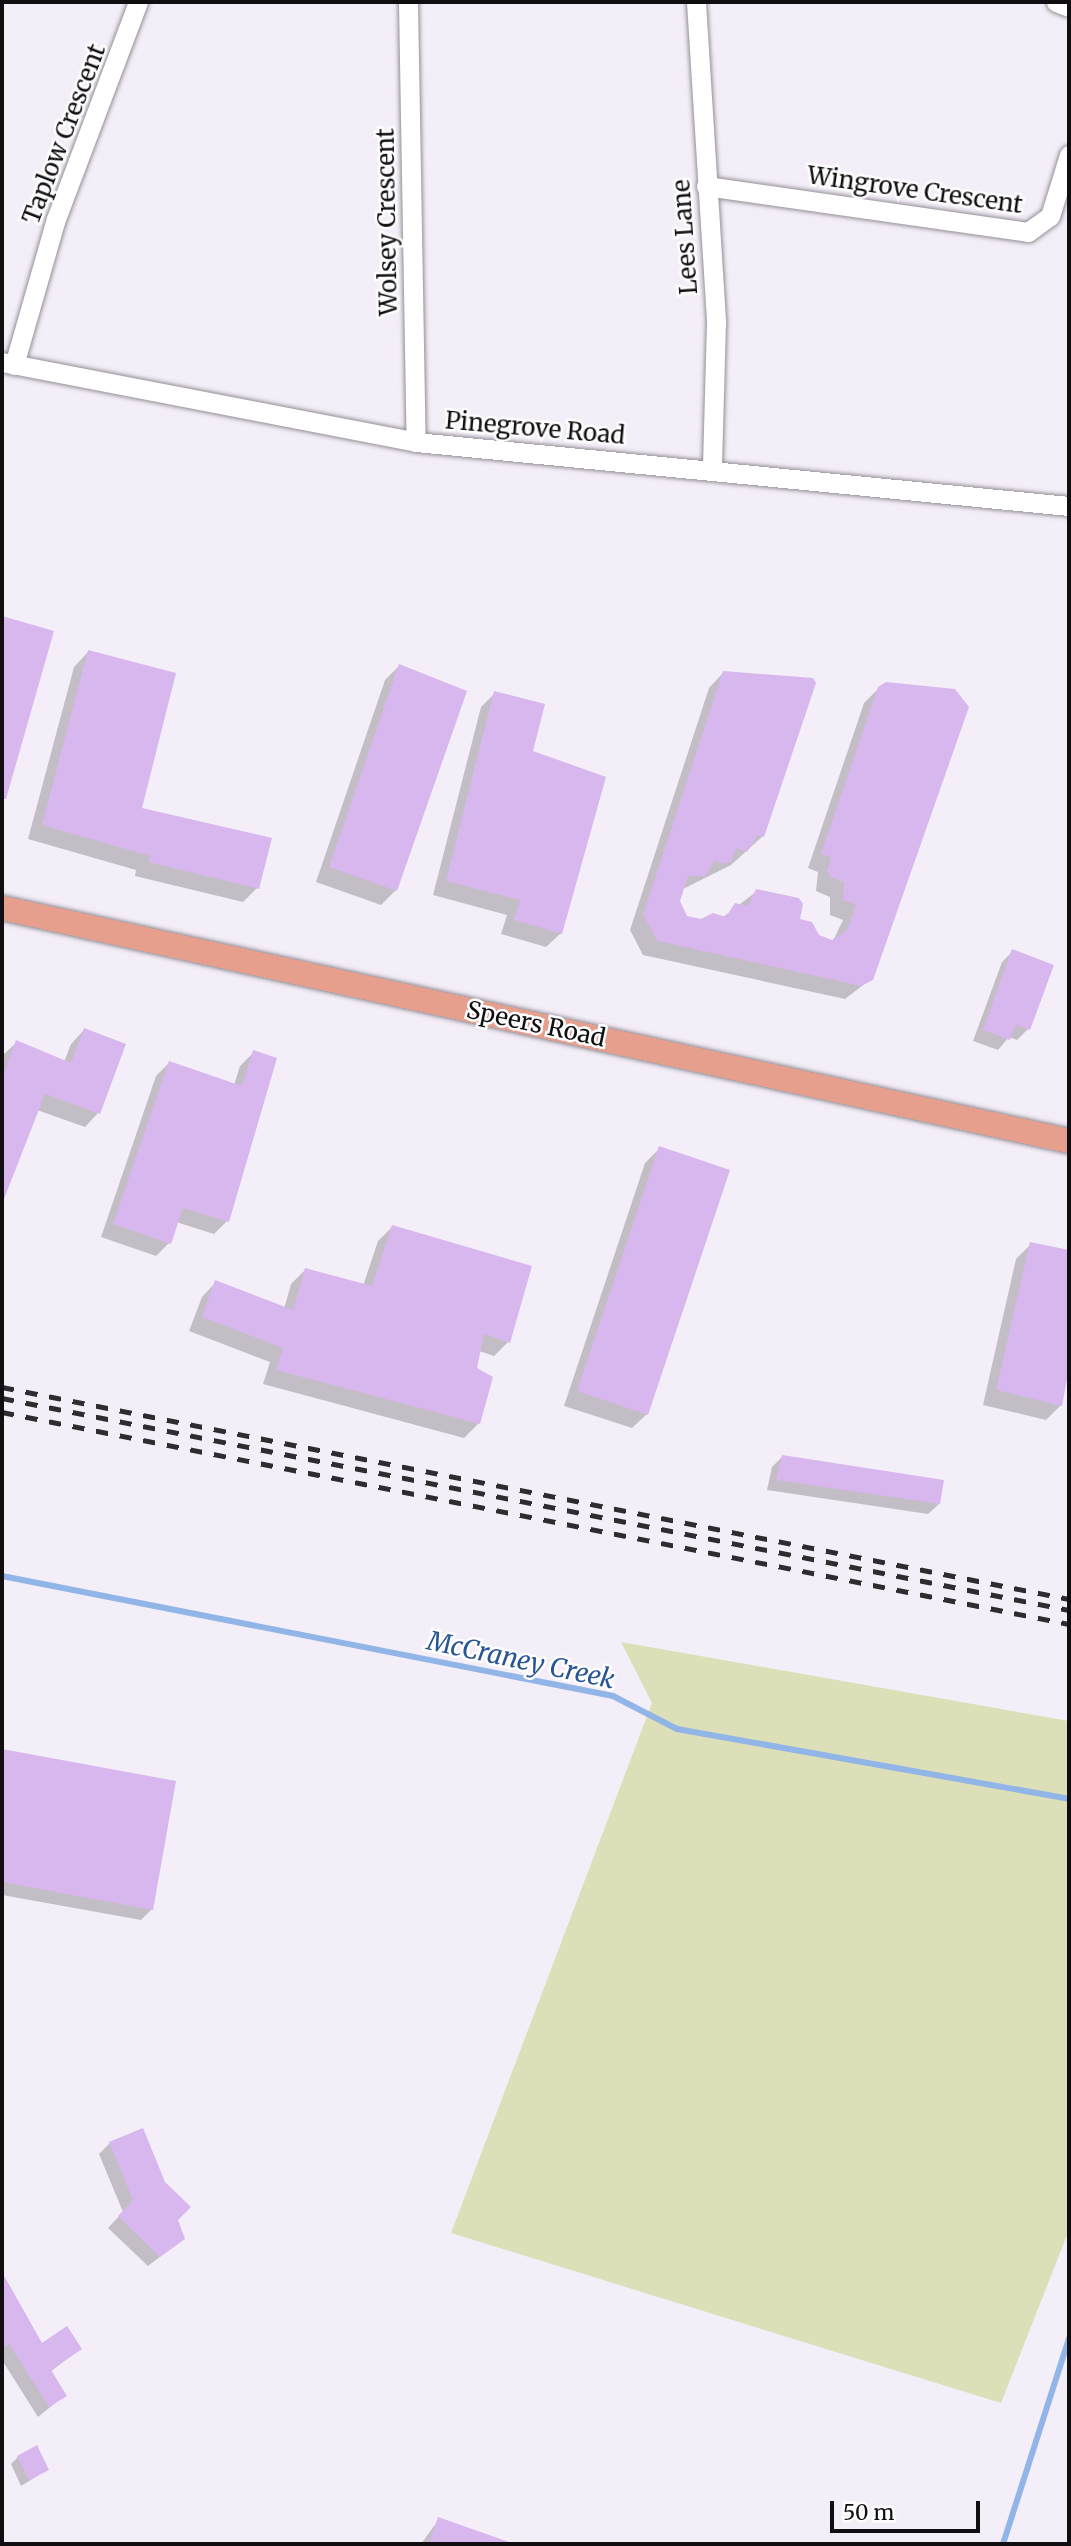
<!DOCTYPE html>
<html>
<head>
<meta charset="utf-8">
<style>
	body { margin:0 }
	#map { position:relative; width:1071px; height:2546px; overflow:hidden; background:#f4eef8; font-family:Merriweather,serif }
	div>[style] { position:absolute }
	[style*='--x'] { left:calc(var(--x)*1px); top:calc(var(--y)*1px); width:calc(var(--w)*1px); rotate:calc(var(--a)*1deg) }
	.green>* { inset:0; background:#dcdfb7 }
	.shadow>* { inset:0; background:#0003 }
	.stream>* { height:6px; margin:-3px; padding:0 3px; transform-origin:3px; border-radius:3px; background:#91b5e7 }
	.building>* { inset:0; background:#d7b7ed }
	.roads { filter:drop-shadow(0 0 2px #948f97) drop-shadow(0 0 2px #948f97) }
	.minor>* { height:19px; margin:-9.5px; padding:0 9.5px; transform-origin:9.5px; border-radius:9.5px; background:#fff }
	.major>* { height:24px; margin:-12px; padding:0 12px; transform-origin:12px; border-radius:12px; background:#e69e8d }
	.rail>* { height:5px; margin-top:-2.5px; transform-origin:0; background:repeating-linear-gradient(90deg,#2f2c30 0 12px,transparent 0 24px) }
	span { translate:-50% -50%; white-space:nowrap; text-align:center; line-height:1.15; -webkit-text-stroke:5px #fefefe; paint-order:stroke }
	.street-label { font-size:24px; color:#100e11 }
	.water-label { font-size:26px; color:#285693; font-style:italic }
	.frame { position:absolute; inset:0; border:4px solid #100e11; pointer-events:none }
	.scale { position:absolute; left:830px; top:2501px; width:150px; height:32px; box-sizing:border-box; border:4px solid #100e11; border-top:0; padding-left:9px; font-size:21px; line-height:24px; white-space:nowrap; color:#100e11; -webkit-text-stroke:5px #fefefe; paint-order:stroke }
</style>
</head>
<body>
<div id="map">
	<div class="green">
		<i style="clip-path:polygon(621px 1642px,1069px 1721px,1069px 2230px,1001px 2403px,451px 2233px,652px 1703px)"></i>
	</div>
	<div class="shadow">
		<i style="clip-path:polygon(2px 618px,52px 632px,2px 805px)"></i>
		<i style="clip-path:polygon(88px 652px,140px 809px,257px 888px,243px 902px,135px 876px,136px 870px,28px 839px,74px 667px)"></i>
		<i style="clip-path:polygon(399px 666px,396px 890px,381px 905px,316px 882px,385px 680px)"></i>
		<i style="clip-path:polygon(723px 673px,763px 836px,731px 865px,681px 890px,678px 901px,686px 918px,701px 921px,722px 918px,757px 891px,817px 937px,833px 941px,843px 920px,830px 915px,830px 897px,816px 891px,818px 872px,808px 868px,864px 703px,879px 688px,871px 979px,845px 999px,643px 955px,630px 930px,709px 688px)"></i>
		<i style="clip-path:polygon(495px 693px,531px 752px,561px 933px,546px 947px,501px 934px,507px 915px,433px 895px,481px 707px)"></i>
		<i style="clip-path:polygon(1013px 951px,1028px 1029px,1017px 1040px,1009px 1037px,998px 1050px,973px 1041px,1002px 962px)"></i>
		<i style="clip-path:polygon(84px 1030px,98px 1113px,85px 1127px,37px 1110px,2px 1204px,3px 1055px,17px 1042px,64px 1062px,71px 1044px)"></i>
		<i style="clip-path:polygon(254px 1052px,227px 1221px,214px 1234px,176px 1222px,169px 1243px,156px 1256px,101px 1237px,156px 1076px,169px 1063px,234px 1085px,240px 1066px)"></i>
		<i style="clip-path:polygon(660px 1148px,647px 1414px,632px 1428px,564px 1406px,645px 1163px)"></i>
		<i style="clip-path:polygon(392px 1227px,508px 1342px,494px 1356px,479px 1351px,475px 1369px,491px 1378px,478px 1424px,464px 1438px,263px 1384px,270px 1362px,189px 1331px,202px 1297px,216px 1282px,284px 1309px,291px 1284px,305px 1270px,363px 1286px,378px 1241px)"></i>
		<i style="clip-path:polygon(1031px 1244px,1069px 1252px,1069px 1367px,1061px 1405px,1046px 1420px,983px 1405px,1016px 1259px)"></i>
		<i style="clip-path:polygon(783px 1456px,939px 1504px,928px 1514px,767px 1490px,772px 1467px)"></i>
		<i style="clip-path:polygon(2px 1751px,174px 1783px,151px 1910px,141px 1920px,2px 1895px)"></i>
		<i style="clip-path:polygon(110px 2143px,176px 2220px,183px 2239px,148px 2266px,108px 2228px,123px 2212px,99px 2154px)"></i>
		<i style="clip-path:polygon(2px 2275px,41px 2345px,80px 2349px,50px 2372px,65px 2395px,38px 2417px,2px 2360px)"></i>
		<i style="clip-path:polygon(18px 2457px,47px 2470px,21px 2486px,11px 2464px)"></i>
		<i style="clip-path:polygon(439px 2519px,511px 2544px,421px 2544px)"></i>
	</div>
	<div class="stream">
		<i style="--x:2;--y:1576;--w:623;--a:11.11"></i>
		<i style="--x:613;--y:1696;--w:72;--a:27.3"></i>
		<i style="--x:677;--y:1729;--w:398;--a:10.1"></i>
		<i style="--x:1003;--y:2544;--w:216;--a:-72.2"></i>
	</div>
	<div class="building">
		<i style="clip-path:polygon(2px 616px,54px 631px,6px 799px,2px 799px)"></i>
		<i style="clip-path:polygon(88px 650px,176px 673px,142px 808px,272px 838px,259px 889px,148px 862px,150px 856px,42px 825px)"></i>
		<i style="clip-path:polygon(399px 664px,467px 691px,397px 891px,329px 867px)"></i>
		<i style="clip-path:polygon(723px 671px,813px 678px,816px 683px,764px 837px,758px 835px,747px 852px,736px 848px,732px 860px,725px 864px,714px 861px,705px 876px,688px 876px,680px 901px,687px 916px,701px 919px,713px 913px,726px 917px,735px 903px,748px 906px,756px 889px,799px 898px,803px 904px,800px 919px,812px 922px,819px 935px,832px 940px,847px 930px,856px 905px,843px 900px,844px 882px,830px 877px,827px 871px,831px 857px,821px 854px,878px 687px,886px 682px,955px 689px,969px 707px,873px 980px,861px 986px,658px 941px,643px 915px)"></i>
		<i style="clip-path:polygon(494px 691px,545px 704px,533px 751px,606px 777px,562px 934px,514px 920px,520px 900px,446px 881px)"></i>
		<i style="clip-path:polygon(1012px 949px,1054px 965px,1030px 1030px,1016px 1025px,1010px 1040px,983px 1030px)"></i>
		<i style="clip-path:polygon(84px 1028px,126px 1044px,100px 1114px,45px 1094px,2px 1204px,2px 1079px,16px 1040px,71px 1063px)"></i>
		<i style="clip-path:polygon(253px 1050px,277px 1058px,229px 1222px,183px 1208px,171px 1244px,113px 1224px,169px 1061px,242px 1086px)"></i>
		<i style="clip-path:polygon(659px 1146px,730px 1170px,648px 1415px,577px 1391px)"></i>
		<i style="clip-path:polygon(392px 1225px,532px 1266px,510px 1343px,484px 1334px,477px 1368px,493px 1377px,480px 1424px,276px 1370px,283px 1348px,202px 1317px,215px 1280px,293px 1310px,305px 1268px,372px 1286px)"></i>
		<i style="clip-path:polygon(1030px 1242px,1069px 1250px,1069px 1368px,1062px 1406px,996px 1390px)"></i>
		<i style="clip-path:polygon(782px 1455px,944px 1480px,940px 1504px,776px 1480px)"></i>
		<i style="clip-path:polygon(2px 1749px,176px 1781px,153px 1910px,2px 1882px)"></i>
		<i style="clip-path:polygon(143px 2128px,165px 2182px,191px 2207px,178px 2220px,185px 2239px,160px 2257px,118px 2216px,133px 2200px,109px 2142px)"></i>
		<i style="clip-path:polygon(2px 2272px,42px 2343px,67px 2326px,82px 2349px,51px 2370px,67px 2396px,49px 2407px,9px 2344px,2px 2348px)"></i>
		<i style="clip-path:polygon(37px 2445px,49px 2470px,29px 2480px,17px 2456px)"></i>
		<i style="clip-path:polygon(438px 2517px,509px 2542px,508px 2544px,429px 2544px)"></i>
	</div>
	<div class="roads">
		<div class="minor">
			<i style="--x:408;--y:2;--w:440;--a:89"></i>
			<i style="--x:696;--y:2;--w:321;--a:86.4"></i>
			<i style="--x:716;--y:322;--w:147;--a:91.6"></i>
			<i style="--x:1056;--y:2;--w:14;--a:21"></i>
			<i style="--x:706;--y:186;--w:325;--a:8.1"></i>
			<i style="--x:1028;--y:232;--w:27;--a:-36"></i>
			<i style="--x:1050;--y:216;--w:64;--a:-72.7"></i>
			<i style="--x:2;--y:362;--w:422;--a:10.9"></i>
			<i style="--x:416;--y:442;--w:656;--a:5.6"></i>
			<i style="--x:14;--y:365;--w:152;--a:-74"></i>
			<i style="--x:56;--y:219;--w:232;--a:-69.3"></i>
		</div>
		<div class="major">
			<i style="--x:2;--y:908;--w:1092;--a:12.32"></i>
		</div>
	</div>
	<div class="rail">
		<i style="--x:2;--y:1387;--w:1088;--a:11.24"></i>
		<i style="--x:2;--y:1398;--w:1088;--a:11.24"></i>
		<i style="--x:2;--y:1412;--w:1088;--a:11.24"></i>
	</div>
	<div class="street-label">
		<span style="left:64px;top:134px;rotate:-69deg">Taplow Crescent</span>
		<span style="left:915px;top:190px;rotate:8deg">Wingrove Crescent</span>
		<span style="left:387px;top:222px;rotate:-91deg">Wolsey Crescent</span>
		<span style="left:685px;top:237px;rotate:-94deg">Lees Lane</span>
		<span style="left:535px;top:428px;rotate:5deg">Pinegrove Road</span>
		<span style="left:536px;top:1024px;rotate:12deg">Speers Road</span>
	</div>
	<div class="water-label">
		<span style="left:521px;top:1660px;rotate:12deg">McCraney Creek</span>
	</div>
	<div class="frame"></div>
	<div class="scale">50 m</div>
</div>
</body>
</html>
